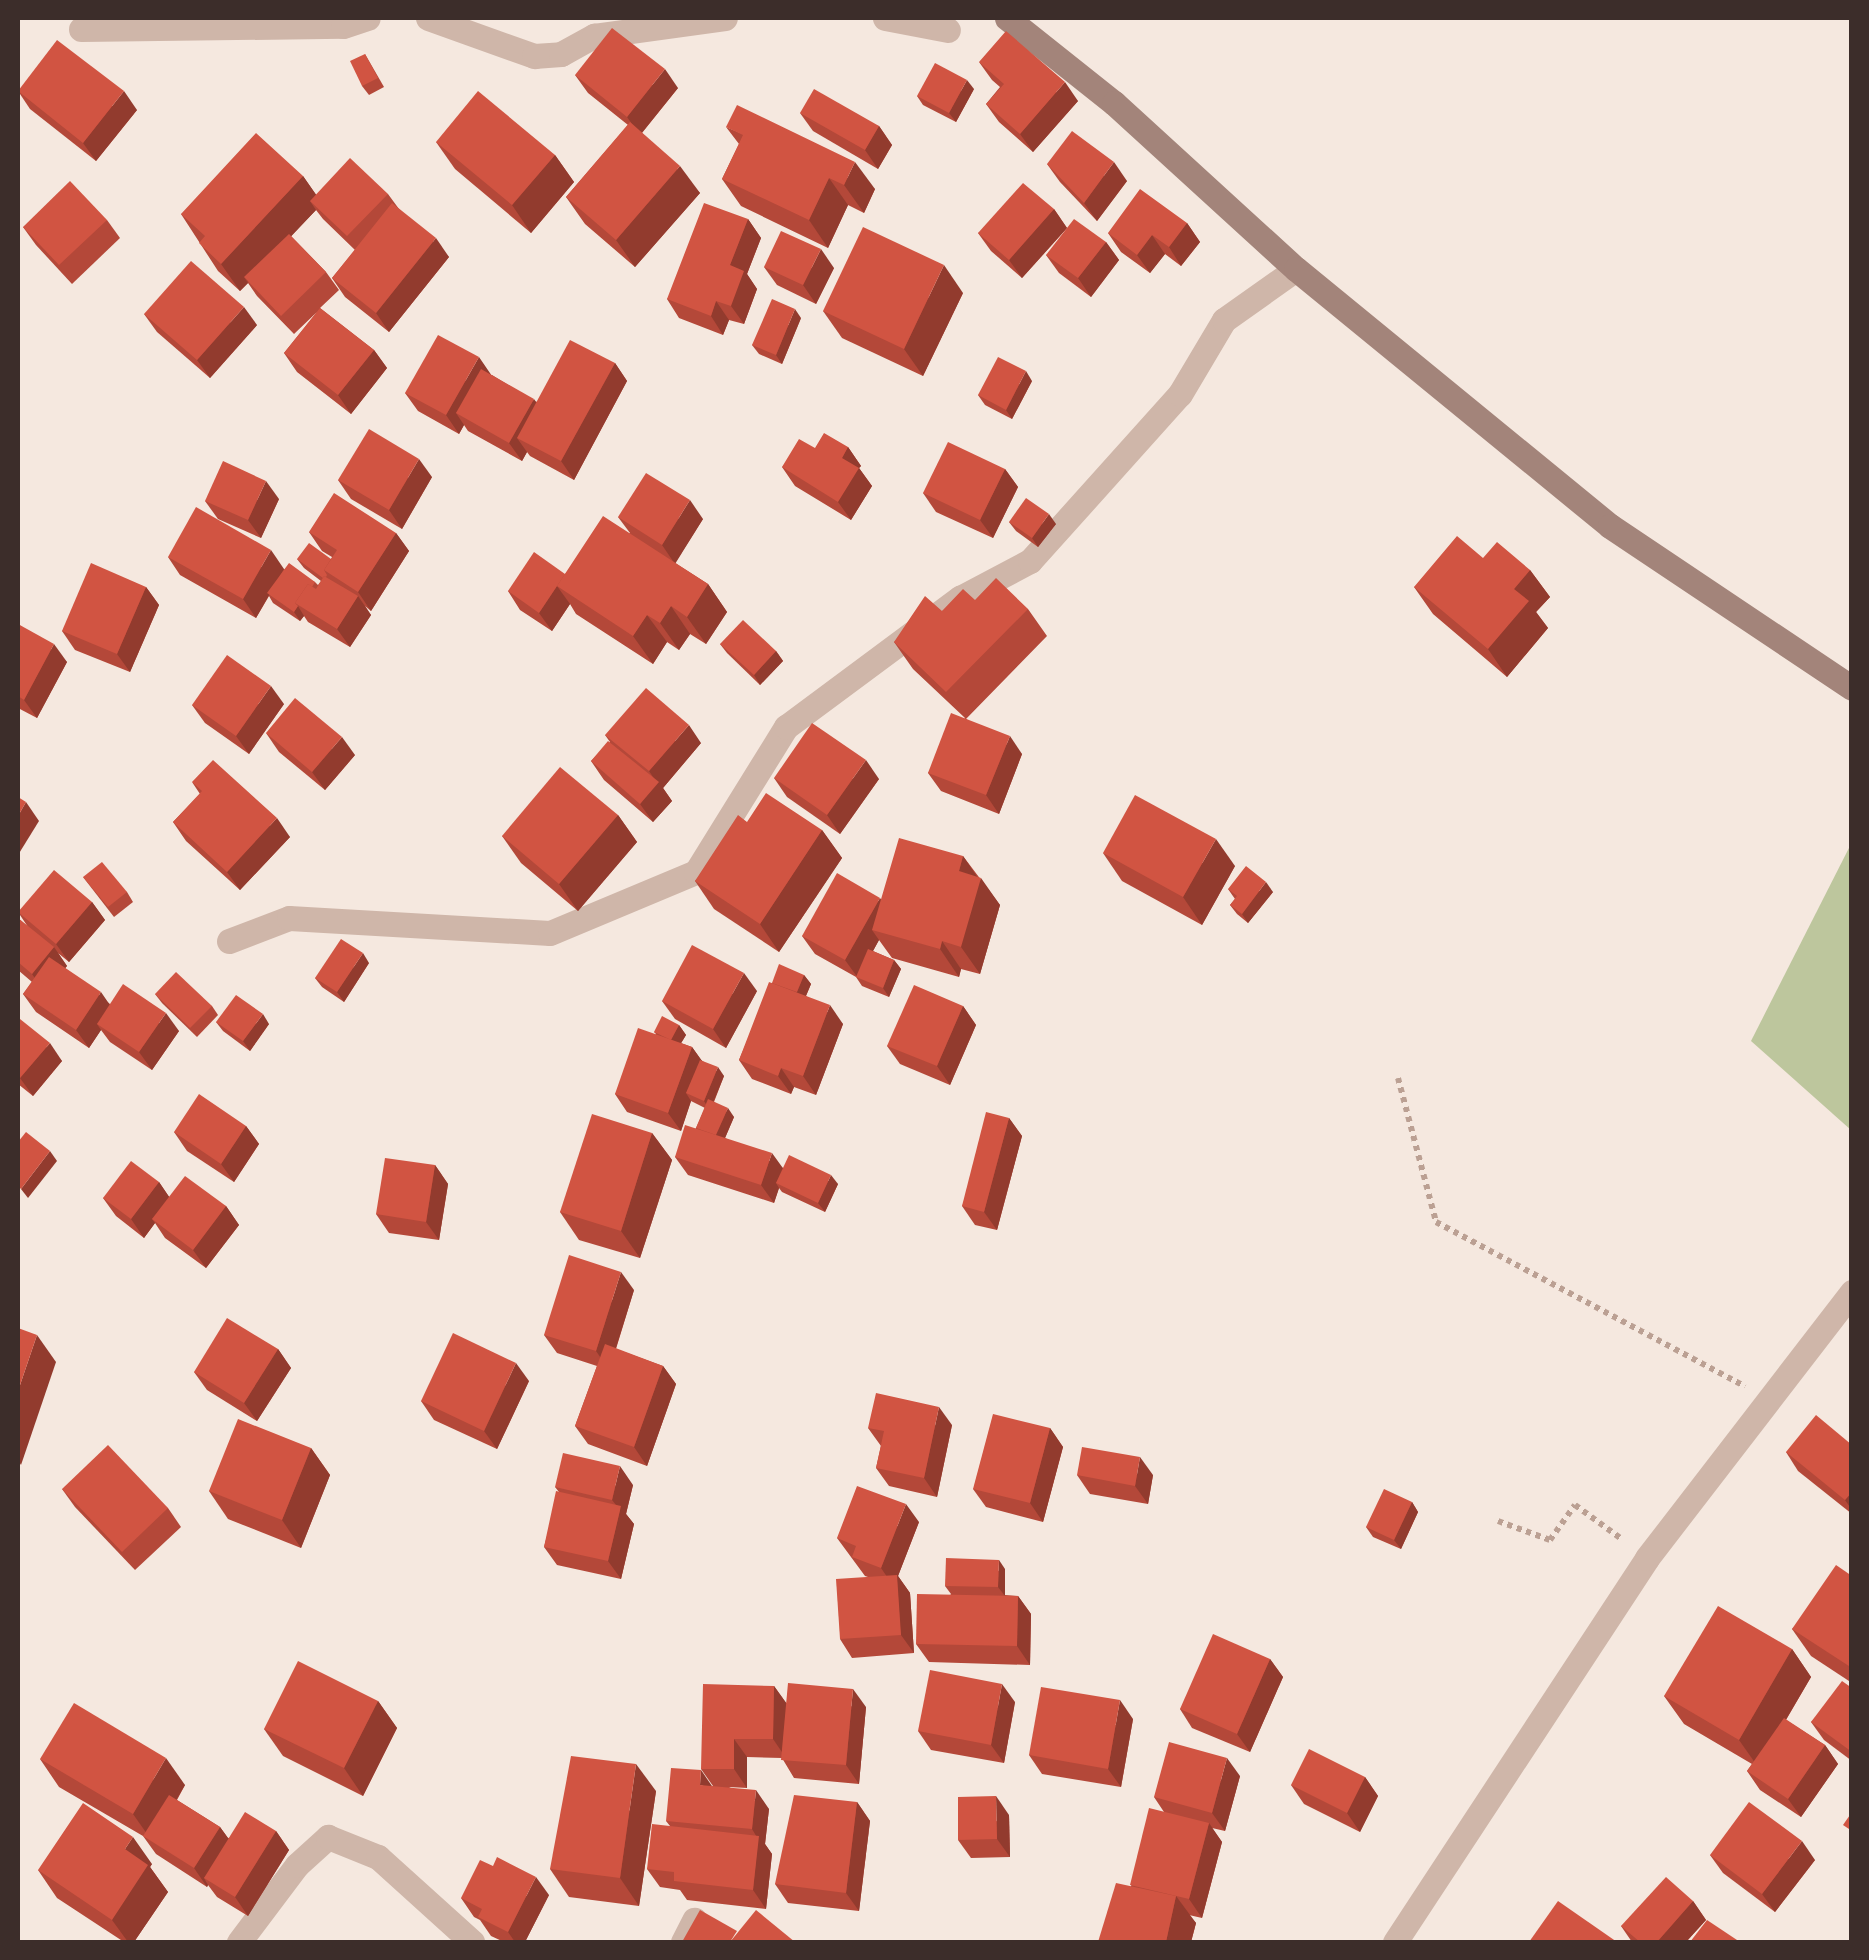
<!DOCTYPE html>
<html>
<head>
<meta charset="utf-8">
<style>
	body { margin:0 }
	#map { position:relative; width:1869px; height:1960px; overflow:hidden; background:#f5e8df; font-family:"Alegreya Sans",sans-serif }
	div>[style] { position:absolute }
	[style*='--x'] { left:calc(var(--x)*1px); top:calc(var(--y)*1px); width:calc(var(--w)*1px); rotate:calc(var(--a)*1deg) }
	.green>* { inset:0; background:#bdc69d }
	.path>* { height:6px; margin-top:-3px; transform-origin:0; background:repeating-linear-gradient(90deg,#bba093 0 5px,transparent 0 10px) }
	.street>* { height:25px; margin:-12.5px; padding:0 12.5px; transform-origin:12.5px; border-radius:12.5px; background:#cfb6a9 }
	.secondary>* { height:25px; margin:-12.5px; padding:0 12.5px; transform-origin:12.5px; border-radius:12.5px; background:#a3847a }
	.wall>* { inset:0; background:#b44839 }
	.shaded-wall>* { inset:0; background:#923b2e }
	.building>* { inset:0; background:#d15442 }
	span { translate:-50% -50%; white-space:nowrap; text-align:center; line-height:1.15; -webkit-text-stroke:9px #fcf3ed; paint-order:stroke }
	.frame { position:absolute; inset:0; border:20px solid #3c2d2a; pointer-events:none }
</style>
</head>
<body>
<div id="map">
	<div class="green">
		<i style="clip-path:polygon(1851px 844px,1851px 1130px,1751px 1041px)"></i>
	</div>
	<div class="path">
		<i style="--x:1398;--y:1078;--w:149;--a:75.2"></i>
		<i style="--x:1436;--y:1222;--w:350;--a:28"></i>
		<i style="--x:1498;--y:1521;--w:55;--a:20.1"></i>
		<i style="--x:1550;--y:1540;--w:43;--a:-54.5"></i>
		<i style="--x:1575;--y:1505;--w:59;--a:36.1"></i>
	</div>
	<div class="street">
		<i style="--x:428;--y:18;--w:113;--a:19.7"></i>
		<i style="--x:534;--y:56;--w:27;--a:-4"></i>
		<i style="--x:561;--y:54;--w:38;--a:-29"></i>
		<i style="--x:594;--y:36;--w:132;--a:-7.8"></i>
		<i style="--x:885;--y:18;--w:64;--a:10.8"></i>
		<i style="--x:81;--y:29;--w:262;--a:-0.7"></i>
		<i style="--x:343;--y:26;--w:26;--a:-18"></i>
		<i style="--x:229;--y:941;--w:64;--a:-21"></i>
		<i style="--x:289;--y:918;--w:261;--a:3.3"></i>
		<i style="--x:550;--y:933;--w:158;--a:-22.7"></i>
		<i style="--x:696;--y:872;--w:171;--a:-58.2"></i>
		<i style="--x:786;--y:727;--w:217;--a:-36.6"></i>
		<i style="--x:960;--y:598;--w:79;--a:-27.9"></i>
		<i style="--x:1030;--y:561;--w:224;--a:-48.1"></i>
		<i style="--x:1180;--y:394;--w:86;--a:-59.3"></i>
		<i style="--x:1224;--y:320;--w:88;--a:-35.3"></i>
		<i style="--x:239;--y:1942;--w:96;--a:-53"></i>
		<i style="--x:297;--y:1865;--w:42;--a:-42.1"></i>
		<i style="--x:328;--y:1837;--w:54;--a:21.8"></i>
		<i style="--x:378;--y:1857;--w:127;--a:42.1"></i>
		<i style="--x:683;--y:1942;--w:25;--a:-63"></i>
		<i style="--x:1395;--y:1942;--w:459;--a:-56.7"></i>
		<i style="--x:1647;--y:1558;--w:336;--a:-52.4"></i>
	</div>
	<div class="secondary">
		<i style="--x:1007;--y:18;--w:137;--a:38.5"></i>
		<i style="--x:1114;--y:103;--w:246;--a:42.4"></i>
		<i style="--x:1296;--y:269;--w:406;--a:39.3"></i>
		<i style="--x:1610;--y:526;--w:291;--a:33.8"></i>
	</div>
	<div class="wall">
		<i style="clip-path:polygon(365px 54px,384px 87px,369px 95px,362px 86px)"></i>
		<i style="clip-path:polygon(979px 62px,1078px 101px,1033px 152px,999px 122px,986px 104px,1000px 87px,992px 80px)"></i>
		<i style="clip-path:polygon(575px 75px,678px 88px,642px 133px,700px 193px,635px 267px,585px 224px,566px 197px,628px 125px,588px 93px)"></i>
		<i style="clip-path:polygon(974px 89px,956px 122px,923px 105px,917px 96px)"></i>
		<i style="clip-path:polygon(18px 91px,137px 110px,96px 161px,30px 109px)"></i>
		<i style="clip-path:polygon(800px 113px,879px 126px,892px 145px,878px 169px,813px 131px)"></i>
		<i style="clip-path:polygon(726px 127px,875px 189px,864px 213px,848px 205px,828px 248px,741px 206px,722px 179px,739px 144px)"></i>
		<i style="clip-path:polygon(436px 142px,555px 155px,574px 182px,531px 233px,455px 169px)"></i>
		<i style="clip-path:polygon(1047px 164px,1127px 181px,1097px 221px,1060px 182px)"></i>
		<i style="clip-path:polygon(303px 176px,316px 195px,388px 194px,399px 209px,449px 257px,389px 332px,345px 297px,332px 278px,355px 250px,323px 219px,316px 210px,291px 236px,326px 272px,339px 290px,320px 308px,374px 350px,387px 368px,351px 414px,297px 372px,284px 353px,317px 312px,294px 334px,257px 296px,248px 283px,240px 291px,218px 271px,181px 214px)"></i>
		<i style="clip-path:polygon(1054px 209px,1067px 228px,1022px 278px,991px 251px,978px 233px)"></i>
		<i style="clip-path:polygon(748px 219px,761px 238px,747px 274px,757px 289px,744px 324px,729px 320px,723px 335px,679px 318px,667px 299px)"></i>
		<i style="clip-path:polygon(107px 220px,120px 238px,72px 284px,36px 245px,23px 227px)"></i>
		<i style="clip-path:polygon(1187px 223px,1200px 242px,1181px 266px,1165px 254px,1150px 273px,1121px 252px,1108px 233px)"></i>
		<i style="clip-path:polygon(1106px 242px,1119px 260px,1091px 297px,1059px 273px,1046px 255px)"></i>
		<i style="clip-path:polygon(764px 267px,834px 268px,816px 304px,777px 285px)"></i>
		<i style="clip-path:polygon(963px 293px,923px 376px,842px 338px,823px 311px)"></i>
		<i style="clip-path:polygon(144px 314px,257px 325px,210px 378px,157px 332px)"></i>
		<i style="clip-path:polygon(801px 318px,782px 364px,759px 354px,752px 345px)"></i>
		<i style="clip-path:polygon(615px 363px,627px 381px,574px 480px,530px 456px,527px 452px,522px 461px,468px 431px,464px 425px,459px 434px,418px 411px,405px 393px,492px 375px,536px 402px)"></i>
		<i style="clip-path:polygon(1032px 381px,1012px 419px,985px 405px,978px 395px)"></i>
		<i style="clip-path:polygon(848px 447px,861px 466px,859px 468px,872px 486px,851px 520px,795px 486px,782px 467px,815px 448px)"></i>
		<i style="clip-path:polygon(1005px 469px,1018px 487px,993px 538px,936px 512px,923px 493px)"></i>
		<i style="clip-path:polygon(432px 477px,402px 529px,351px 499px,338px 480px)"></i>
		<i style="clip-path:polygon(279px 499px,261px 538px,218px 519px,205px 501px)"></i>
		<i style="clip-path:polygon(618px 517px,703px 519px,675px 563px,708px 584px,727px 612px,706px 644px,690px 634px,679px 650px,667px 642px,653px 664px,576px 614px,570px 604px,552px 631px,520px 610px,508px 591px,565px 574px,630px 533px)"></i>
		<i style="clip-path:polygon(1009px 522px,1056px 524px,1038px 547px,1016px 531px)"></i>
		<i style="clip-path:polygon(309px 532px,396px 533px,409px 551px,371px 611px,365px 606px,371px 615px,350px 647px,308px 622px,304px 616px,300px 621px,273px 603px,269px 596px,256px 618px,180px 575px,168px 557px,284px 569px,315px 582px,318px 585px,321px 581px,304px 568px,297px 559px,331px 559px,332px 557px,322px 551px)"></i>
		<i style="clip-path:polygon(1483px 558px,1530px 570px,1550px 597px,1536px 612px,1548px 628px,1507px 677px,1433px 614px,1414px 587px)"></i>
		<i style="clip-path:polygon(146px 587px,159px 605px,130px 672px,75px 650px,62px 631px)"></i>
		<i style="clip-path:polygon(975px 600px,1028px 609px,1047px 636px,966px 719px,1022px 754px,999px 814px,941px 791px,928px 773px,965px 718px,913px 669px,894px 642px,942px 611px)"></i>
		<i style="clip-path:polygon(18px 624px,67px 662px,37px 718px,18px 708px)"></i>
		<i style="clip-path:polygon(720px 644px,776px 651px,783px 661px,760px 685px,727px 653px)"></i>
		<i style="clip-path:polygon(284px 704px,249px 754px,205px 723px,192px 705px)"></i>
		<i style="clip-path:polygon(266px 733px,355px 755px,325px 790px,279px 752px)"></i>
		<i style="clip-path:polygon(605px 735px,701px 743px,663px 788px,672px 801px,653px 822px,604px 780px,591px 761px,610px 742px)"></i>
		<i style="clip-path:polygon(774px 778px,879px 779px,840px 834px,787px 797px)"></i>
		<i style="clip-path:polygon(192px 782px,290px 837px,240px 890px,186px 841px,173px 822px,200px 794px)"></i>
		<i style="clip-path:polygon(618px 815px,637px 842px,578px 911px,521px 863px,502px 836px)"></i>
		<i style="clip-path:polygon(747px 822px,822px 830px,842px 858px,779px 952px,714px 909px,695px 881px)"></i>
		<i style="clip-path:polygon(1103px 853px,1235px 866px,1202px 925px,1122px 881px)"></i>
		<i style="clip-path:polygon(963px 856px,1000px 905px,980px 974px,961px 969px,959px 977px,892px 958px,879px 940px,873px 951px,894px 960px,901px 969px,889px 997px,862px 986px,856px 977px,815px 954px,802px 936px,881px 900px)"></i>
		<i style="clip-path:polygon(83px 877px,127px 892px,133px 902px,114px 917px)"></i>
		<i style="clip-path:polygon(1228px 889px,1273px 892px,1248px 923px,1237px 914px,1230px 905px,1235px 899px)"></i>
		<i style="clip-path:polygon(92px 902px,105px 920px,69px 962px,58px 953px,67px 966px,65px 968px,110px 1004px,179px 1031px,152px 1070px,110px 1042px,101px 1030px,89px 1048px,36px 1012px,23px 994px,32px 982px,18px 970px,18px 918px,28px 927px,18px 912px)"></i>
		<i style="clip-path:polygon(369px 963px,344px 1002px,322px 987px,315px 978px)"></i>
		<i style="clip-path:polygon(804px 975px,811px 984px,806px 996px,843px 1024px,816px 1095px,794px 1087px,791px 1094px,752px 1079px,739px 1060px,772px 983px)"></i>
		<i style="clip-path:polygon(757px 991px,726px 1048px,675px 1019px,662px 1001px)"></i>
		<i style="clip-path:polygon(155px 994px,212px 1006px,218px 1015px,197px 1037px,162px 1003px)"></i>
		<i style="clip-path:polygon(963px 1006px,976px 1025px,950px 1085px,900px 1064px,887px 1046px)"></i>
		<i style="clip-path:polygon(18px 1022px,62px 1061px,33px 1096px,18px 1084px)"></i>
		<i style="clip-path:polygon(216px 1022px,269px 1024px,250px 1051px,223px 1031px)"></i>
		<i style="clip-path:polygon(679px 1025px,686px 1035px,681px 1043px,692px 1047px,701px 1060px,724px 1076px,714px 1102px,734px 1117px,725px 1138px,783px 1168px,838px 1184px,825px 1212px,782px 1192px,779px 1188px,774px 1203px,688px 1175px,675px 1157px,696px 1128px,705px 1108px,691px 1101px,681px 1131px,627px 1112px,615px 1094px,656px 1034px,654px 1032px)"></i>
		<i style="clip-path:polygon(1009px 1118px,1022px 1136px,997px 1230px,975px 1225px,962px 1206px)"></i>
		<i style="clip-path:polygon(246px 1126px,259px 1144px,234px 1182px,187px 1151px,174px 1132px)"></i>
		<i style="clip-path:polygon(652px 1133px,672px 1160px,640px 1258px,579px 1240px,560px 1212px)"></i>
		<i style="clip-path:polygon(435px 1165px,448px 1184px,439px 1240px,389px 1233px,376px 1214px)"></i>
		<i style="clip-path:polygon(159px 1182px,169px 1197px,226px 1206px,239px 1225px,206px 1268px,165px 1238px,155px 1223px,144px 1238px,116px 1216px,103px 1198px)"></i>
		<i style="clip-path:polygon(634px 1290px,616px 1349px,663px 1366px,676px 1384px,647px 1466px,588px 1444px,575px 1426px,597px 1366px,557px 1353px,544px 1335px)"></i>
		<i style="clip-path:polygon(278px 1349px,291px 1368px,257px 1421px,207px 1390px,194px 1372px)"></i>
		<i style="clip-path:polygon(529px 1381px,497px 1449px,434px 1420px,421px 1401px)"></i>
		<i style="clip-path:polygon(952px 1425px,937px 1497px,889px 1486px,876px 1468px,881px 1446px,868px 1428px)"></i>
		<i style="clip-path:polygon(1050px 1428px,1063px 1447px,1043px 1522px,986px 1507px,973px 1489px)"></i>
		<i style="clip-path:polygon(1852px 1445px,1852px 1514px,1798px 1471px,1786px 1452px)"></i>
		<i style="clip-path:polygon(311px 1448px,330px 1475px,301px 1548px,228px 1519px,209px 1491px)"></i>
		<i style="clip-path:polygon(1077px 1475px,1153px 1475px,1148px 1504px,1090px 1494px)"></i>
		<i style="clip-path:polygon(633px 1485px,626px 1514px,634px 1524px,621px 1579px,557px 1565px,544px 1547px,559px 1492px,555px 1487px)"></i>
		<i style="clip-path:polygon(62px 1489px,168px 1508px,181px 1527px,135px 1570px,75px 1507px)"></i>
		<i style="clip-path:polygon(1412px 1502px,1418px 1512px,1401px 1549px,1373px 1537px,1366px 1527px)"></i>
		<i style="clip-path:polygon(919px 1522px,898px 1576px,910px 1593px,914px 1653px,852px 1658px,840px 1639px,868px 1577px,865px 1576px,837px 1538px)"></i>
		<i style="clip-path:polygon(1005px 1569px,1005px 1595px,1018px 1596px,1031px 1614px,1030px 1665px,929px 1662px,916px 1644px,951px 1594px,945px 1586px)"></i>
		<i style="clip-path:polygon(1852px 1576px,1852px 1683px,1811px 1656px,1792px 1629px)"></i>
		<i style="clip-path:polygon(1792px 1649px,1811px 1677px,1786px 1720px,1825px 1745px,1838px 1764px,1801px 1817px,1760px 1790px,1747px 1771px,1752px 1764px,1684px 1724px,1664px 1696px)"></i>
		<i style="clip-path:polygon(1270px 1659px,1283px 1677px,1250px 1752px,1192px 1728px,1180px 1709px)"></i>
		<i style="clip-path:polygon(774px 1686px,786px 1703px,866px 1707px,859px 1784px,794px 1778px,782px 1758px,747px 1757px,747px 1788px,729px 1787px,769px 1809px,765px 1844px,772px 1854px,766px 1909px,687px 1900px,680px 1890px,660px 1887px,647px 1869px,670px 1826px,666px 1821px,713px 1786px,701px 1769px)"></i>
		<i style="clip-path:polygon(1852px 1688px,1852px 1761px,1824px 1740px,1811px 1722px)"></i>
		<i style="clip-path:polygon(378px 1701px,397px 1728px,363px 1796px,283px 1756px,264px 1729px)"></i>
		<i style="clip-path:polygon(1015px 1702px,1004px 1763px,931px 1750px,918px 1731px)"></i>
		<i style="clip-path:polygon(1133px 1719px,1121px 1787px,1042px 1774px,1029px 1755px)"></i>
		<i style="clip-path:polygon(40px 1759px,185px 1785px,177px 1800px,220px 1827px,228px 1838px,276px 1831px,289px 1850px,248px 1916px,217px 1897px,208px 1885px,207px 1887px,156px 1854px,143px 1836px,59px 1787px)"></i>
		<i style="clip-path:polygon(1240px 1776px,1225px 1831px,1212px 1828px,1222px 1842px,1202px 1918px,1189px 1915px,1196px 1923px,1191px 1942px,1098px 1942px,1131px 1886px,1164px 1812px,1154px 1797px)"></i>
		<i style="clip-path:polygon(1365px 1777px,1378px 1796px,1360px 1832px,1304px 1804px,1291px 1785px)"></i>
		<i style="clip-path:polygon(656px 1791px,639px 1906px,569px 1897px,550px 1869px)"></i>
		<i style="clip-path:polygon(857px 1802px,870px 1821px,859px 1911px,788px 1903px,775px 1884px)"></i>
		<i style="clip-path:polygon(1009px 1815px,1010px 1857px,971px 1858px,958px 1840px)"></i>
		<i style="clip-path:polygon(1710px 1855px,1815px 1860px,1775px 1912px,1723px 1873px)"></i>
		<i style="clip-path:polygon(152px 1864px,150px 1867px,168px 1892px,134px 1942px,124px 1942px,57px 1898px,38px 1870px)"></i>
		<i style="clip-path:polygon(549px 1895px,525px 1942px,504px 1942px,491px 1936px,480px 1920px,474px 1917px,461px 1898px)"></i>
		<i style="clip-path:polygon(1693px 1901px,1706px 1920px,1686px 1942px,1632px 1942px,1621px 1926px)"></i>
	</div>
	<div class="shaded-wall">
		<i style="clip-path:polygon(665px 69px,678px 88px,640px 135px,627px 117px)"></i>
		<i style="clip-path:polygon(967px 80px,974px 89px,956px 122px,949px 113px)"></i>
		<i style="clip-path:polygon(1065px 82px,1078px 101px,1033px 152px,1020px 134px)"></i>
		<i style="clip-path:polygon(124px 91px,137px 110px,96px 161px,83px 143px)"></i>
		<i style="clip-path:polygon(879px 126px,892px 145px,878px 169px,865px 150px)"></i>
		<i style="clip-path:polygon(555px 155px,574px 182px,531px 233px,512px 205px)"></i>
		<i style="clip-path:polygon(855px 162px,875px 189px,864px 213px,844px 185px)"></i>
		<i style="clip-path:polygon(1114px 162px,1127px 181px,1097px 221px,1084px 203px)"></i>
		<i style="clip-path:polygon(680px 166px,700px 193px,635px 267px,616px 240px)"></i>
		<i style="clip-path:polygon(303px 176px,322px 203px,310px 201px,316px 210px,248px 282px,244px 277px,248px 283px,240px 291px,221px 264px)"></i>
		<i style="clip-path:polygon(829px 178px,848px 205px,828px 248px,809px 220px)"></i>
		<i style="clip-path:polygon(1054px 209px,1067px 228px,1022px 278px,1009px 260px)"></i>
		<i style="clip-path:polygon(748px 219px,761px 238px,747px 274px,757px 289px,744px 324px,731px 306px,730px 265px)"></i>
		<i style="clip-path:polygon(1187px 223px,1200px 242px,1181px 266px,1169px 247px)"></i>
		<i style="clip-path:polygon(1152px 235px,1165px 254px,1150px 273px,1137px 255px)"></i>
		<i style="clip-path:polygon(436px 238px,449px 257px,389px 332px,376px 313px)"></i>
		<i style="clip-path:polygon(1106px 242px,1119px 260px,1091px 297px,1078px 278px)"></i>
		<i style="clip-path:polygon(821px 249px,834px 268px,816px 304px,803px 285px)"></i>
		<i style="clip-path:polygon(944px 265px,963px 293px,923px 376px,904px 349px)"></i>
		<i style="clip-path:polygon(716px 301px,729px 320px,723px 335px,711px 316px)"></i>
		<i style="clip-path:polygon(244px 307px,257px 325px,210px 378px,197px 360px)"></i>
		<i style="clip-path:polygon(795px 309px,801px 318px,782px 364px,776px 355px)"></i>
		<i style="clip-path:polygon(374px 350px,387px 368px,351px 414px,338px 395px)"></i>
		<i style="clip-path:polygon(479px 357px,492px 376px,456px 413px,464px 425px,459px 434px,446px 415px)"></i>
		<i style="clip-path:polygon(615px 363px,627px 381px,574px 480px,561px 461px)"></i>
		<i style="clip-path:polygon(1026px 371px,1032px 381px,1012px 419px,1006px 410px)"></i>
		<i style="clip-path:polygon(534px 399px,547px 417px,517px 438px,527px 452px,522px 461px,509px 443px)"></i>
		<i style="clip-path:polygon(848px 447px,861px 466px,859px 468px,872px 486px,851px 520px,838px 502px,842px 458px)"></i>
		<i style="clip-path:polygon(419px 459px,432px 477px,402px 529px,389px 510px)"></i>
		<i style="clip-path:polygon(1005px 469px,1018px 487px,993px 538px,980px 520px)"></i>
		<i style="clip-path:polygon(266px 481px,279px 499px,261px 538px,248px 520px)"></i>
		<i style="clip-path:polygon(690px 500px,703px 519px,675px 564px,662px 545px)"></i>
		<i style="clip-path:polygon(1049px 514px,1056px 524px,1038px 547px,1032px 538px)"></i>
		<i style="clip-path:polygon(396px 533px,409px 551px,371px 611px,358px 592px)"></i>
		<i style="clip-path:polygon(271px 550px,284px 569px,256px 618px,243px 599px)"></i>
		<i style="clip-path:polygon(1530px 570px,1550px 597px,1536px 612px,1548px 628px,1507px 677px,1488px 649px,1514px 589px)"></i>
		<i style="clip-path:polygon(708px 584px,727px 612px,706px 644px,687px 617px)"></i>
		<i style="clip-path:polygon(557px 586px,570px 604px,552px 631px,539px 613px)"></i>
		<i style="clip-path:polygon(146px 587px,159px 605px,130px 672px,117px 654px)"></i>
		<i style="clip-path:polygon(358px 596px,371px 615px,350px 647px,337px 629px)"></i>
		<i style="clip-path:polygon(298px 606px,304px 616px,300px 621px,294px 612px)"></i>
		<i style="clip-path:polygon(671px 606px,690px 634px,679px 650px,660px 623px)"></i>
		<i style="clip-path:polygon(647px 615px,667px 642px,653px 664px,633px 636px)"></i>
		<i style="clip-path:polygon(54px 644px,67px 662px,37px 718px,24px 700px)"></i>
		<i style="clip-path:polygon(776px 651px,783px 661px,760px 685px,754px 675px)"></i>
		<i style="clip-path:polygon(271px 686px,284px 704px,249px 754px,236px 736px)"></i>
		<i style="clip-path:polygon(689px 725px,701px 743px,663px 788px,672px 801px,653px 822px,640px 804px,657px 783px,649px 771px)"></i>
		<i style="clip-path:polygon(1010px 736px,1022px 754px,999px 814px,986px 795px)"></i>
		<i style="clip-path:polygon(342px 737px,355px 755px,325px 790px,312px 772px)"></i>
		<i style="clip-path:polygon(866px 760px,879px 779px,840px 834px,827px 815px)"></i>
		<i style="clip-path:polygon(26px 802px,39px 821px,18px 855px,18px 816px)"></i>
		<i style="clip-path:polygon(618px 815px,637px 842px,578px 911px,559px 884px)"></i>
		<i style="clip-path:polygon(277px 818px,290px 837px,240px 890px,227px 872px)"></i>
		<i style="clip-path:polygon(822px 830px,842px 858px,779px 952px,760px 924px)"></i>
		<i style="clip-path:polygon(1216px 839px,1235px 866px,1202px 925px,1183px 897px)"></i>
		<i style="clip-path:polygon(963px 856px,980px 881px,981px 878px,1000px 905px,980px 974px,961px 947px,959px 871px)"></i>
		<i style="clip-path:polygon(1266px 882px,1273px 892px,1248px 923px,1242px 914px)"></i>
		<i style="clip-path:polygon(880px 898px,893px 916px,872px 930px,879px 940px,858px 978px,845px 960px)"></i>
		<i style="clip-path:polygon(92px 902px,105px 920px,69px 962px,56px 944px)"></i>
		<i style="clip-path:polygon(942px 941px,961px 969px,959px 977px,940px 949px)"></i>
		<i style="clip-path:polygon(54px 947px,67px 966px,45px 993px,32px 974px)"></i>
		<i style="clip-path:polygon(363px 953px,369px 963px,344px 1002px,337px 992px)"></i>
		<i style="clip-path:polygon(894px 960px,901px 969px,889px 997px,883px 988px)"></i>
		<i style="clip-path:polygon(744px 973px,757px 991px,726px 1048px,713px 1029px)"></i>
		<i style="clip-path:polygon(804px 975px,811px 984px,802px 1005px,795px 996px)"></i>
		<i style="clip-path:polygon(101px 992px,114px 1011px,97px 1024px,101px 1030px,89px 1048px,76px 1030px)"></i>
		<i style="clip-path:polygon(830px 1005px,843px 1024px,816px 1095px,803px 1076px)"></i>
		<i style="clip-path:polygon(963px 1006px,976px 1025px,950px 1085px,937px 1066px)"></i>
		<i style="clip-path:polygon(166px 1013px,179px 1031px,152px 1070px,139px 1052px)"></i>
		<i style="clip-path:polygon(263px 1014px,269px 1024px,250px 1051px,243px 1041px)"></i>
		<i style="clip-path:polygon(679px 1025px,686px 1035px,677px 1050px,670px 1041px)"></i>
		<i style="clip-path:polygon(50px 1043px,62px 1061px,33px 1096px,20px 1078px)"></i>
		<i style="clip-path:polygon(692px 1047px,705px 1065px,686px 1093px,691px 1101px,681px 1131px,668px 1113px)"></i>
		<i style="clip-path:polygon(718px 1067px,724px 1076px,710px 1110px,704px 1101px)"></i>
		<i style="clip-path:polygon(781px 1068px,794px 1087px,791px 1094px,778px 1076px)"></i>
		<i style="clip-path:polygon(728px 1108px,734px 1117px,722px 1145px,715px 1136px)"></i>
		<i style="clip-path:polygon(1009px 1118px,1022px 1136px,997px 1230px,984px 1212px)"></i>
		<i style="clip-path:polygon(246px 1126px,259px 1144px,234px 1182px,221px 1164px)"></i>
		<i style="clip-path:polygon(652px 1133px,672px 1160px,640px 1258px,621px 1231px)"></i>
		<i style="clip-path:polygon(50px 1151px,57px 1161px,28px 1198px,21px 1189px)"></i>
		<i style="clip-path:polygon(772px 1153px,785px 1171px,776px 1183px,779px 1188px,774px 1203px,761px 1185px)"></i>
		<i style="clip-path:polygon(435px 1165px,448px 1184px,439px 1240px,426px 1222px)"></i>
		<i style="clip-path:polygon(831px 1175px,838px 1184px,825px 1212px,818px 1203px)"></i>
		<i style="clip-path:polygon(159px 1182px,172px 1201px,152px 1219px,155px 1223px,144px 1238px,131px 1219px)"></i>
		<i style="clip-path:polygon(226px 1206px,239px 1225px,206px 1268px,193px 1250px)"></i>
		<i style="clip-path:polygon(621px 1272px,634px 1290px,609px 1370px,596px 1351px)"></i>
		<i style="clip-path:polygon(37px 1335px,56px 1362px,21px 1465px,18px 1460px,18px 1391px)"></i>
		<i style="clip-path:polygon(278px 1349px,291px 1368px,257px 1421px,244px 1403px)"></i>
		<i style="clip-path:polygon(516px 1363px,529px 1381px,497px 1449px,484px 1431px)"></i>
		<i style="clip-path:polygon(663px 1366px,676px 1384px,647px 1466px,634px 1447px)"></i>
		<i style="clip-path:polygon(939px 1407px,952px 1425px,937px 1497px,924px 1478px)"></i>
		<i style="clip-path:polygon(1050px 1428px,1063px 1447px,1043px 1522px,1030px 1503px)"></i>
		<i style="clip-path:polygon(311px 1448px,330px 1475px,301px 1548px,282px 1520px)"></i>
		<i style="clip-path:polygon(1140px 1457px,1153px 1475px,1148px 1504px,1135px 1486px)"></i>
		<i style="clip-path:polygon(620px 1466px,633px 1485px,626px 1514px,634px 1524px,621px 1579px,608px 1561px,620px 1510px,612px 1500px)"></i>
		<i style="clip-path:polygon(1852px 1492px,1852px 1510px,1845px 1500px)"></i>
		<i style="clip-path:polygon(1412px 1502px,1418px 1512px,1401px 1549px,1394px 1540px)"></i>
		<i style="clip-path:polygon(906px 1504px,919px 1522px,898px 1576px,910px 1593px,914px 1653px,901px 1635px,894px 1587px,881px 1568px)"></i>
		<i style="clip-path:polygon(999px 1560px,1005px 1569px,1005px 1596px,998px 1587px)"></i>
		<i style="clip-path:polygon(1018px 1596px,1031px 1614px,1030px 1665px,1017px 1646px)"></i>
		<i style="clip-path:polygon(1792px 1649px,1811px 1677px,1758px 1767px,1739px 1740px)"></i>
		<i style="clip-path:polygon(1270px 1659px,1283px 1677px,1250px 1752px,1237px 1734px)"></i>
		<i style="clip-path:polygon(1002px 1684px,1015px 1702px,1004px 1763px,991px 1745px)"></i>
		<i style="clip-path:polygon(774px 1686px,787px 1704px,786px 1758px,773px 1739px)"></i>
		<i style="clip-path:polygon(853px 1689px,866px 1707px,859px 1784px,846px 1765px)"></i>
		<i style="clip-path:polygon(1120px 1700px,1133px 1719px,1121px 1787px,1108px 1769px)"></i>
		<i style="clip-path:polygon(378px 1701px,397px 1728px,363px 1796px,344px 1768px)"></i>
		<i style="clip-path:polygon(734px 1739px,747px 1757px,747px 1788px,734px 1769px)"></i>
		<i style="clip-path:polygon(1825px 1745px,1838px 1764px,1801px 1817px,1788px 1799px)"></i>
		<i style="clip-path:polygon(166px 1758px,185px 1785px,152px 1841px,133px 1814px)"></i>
		<i style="clip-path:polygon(1227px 1758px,1240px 1776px,1225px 1831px,1212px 1813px)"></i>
		<i style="clip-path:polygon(636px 1764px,656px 1791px,639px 1906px,620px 1878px)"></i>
		<i style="clip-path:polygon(701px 1770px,714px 1789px,700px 1785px)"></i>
		<i style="clip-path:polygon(1365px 1777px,1378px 1796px,1360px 1832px,1347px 1813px)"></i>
		<i style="clip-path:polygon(756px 1790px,769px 1809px,765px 1844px,772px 1854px,766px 1909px,753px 1890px,758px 1839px,752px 1829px)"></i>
		<i style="clip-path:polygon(996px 1796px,1009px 1815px,1010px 1857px,997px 1839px)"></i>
		<i style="clip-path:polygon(857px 1802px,870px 1821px,859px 1911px,846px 1893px)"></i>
		<i style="clip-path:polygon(1209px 1823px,1222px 1842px,1202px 1918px,1189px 1899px)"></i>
		<i style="clip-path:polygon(220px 1827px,233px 1845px,204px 1878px,208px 1885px,207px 1887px,194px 1868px)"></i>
		<i style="clip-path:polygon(276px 1831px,289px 1850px,248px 1916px,235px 1897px)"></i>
		<i style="clip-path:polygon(133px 1837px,152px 1864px,150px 1867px,168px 1892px,134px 1942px,128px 1942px,112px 1920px,125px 1849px)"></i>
		<i style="clip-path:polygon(1802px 1841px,1815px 1860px,1775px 1912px,1762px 1894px)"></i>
		<i style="clip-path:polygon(536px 1877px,549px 1895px,525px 1942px,515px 1942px,508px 1932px)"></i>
		<i style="clip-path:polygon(1176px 1896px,1196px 1923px,1191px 1942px,1166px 1942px)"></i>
		<i style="clip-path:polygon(1693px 1901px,1706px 1920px,1686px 1942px,1657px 1942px)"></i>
	</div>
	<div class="building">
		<i style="clip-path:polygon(612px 28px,665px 69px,627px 117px,575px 75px)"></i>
		<i style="clip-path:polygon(1006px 31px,1065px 82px,1020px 134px,986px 104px,1004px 84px,979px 62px)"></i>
		<i style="clip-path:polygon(57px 40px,124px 91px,83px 143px,18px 91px)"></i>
		<i style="clip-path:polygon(365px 54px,378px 78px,362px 86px,350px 61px)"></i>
		<i style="clip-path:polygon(935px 63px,967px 80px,949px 113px,917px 96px)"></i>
		<i style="clip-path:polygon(814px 89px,879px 126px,865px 150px,800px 113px)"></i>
		<i style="clip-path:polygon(478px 91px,555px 155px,512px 205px,436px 142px)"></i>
		<i style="clip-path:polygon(737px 105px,855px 162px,844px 185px,829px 178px,809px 220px,722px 179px,743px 135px,726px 127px)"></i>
		<i style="clip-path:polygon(630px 122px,680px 166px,616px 240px,566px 197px)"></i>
		<i style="clip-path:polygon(1072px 131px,1114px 162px,1084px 203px,1047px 164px)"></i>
		<i style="clip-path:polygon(256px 133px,303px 176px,221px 264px,199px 243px,205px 236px,181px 214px)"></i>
		<i style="clip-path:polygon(350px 158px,388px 194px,347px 236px,310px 201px)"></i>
		<i style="clip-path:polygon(70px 181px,107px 220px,59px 265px,23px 227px)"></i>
		<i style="clip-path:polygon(1023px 183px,1054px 209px,1009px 260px,978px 233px)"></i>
		<i style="clip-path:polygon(1140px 189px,1187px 223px,1169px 247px,1152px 235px,1137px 255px,1108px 233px)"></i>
		<i style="clip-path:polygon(392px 203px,436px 238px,376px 313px,332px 278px)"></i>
		<i style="clip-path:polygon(704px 203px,748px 219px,730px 265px,744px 271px,731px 306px,716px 301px,711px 316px,667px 299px)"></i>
		<i style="clip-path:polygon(1074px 219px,1106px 242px,1078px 278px,1046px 255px)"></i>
		<i style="clip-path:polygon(863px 227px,944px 265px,904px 349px,823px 311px)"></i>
		<i style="clip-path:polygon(781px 231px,821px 249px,803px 285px,764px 267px)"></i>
		<i style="clip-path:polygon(289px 234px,326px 272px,281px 316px,244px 277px)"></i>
		<i style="clip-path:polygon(191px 261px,244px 307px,197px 360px,144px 314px)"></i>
		<i style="clip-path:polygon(772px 299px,795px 309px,776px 355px,752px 345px)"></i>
		<i style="clip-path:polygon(320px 308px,374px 350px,338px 395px,284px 353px)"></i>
		<i style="clip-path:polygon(438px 335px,479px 357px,446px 415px,405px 393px)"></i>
		<i style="clip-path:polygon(570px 340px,615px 363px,561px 461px,517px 438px)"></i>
		<i style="clip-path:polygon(998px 357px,1026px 371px,1006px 410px,978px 395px)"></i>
		<i style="clip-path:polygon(481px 369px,534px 399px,509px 443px,456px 413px)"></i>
		<i style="clip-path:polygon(369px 429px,419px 459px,389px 510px,338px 480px)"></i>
		<i style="clip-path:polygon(824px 433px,848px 447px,842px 458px,859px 468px,838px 502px,782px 467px,799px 439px,815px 448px)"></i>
		<i style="clip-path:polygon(948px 442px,1005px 469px,980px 520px,923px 493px)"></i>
		<i style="clip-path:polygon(223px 461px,266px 481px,248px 520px,205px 501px)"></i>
		<i style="clip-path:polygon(646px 473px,690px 500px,662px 545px,618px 517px)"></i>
		<i style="clip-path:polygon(334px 493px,396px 533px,358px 592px,324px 570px,337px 550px,309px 532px)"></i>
		<i style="clip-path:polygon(1026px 498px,1049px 514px,1032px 538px,1009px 522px)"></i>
		<i style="clip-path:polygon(196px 507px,271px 550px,243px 599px,168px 557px)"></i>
		<i style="clip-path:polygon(603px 516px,708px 584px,687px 617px,671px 606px,660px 623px,647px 615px,633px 636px,557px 586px)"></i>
		<i style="clip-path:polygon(1457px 536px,1483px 558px,1497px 542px,1530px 570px,1514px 589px,1529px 601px,1488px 649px,1414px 587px)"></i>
		<i style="clip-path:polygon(309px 543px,331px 559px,324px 570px,327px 575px,326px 577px,324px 576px,323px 578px,297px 559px)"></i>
		<i style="clip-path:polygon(534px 552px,565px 574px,539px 613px,508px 591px)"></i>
		<i style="clip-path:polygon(91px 563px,146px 587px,117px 654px,62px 631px)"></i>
		<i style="clip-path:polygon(289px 563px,315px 582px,312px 587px,308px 584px,295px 603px,298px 606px,294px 612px,267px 593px)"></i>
		<i style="clip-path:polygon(324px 576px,358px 596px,337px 629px,295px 603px,308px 584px,316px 589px)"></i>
		<i style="clip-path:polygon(996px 578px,1028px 609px,946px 692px,894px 642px,925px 596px,942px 611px,963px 589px,975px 600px)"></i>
		<i style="clip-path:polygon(743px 620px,776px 651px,754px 675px,720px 644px)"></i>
		<i style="clip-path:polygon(18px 624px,54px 644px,24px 700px,18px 696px)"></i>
		<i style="clip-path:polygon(227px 655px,271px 686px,236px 736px,192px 705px)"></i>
		<i style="clip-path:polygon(646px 688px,689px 725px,649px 771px,605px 735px)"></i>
		<i style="clip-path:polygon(295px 698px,342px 737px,312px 772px,266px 733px)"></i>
		<i style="clip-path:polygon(951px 713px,1010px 736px,986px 795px,928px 773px)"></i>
		<i style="clip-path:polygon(812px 723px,866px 760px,827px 815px,774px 778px)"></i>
		<i style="clip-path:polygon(608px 741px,659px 782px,640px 804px,591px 761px)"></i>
		<i style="clip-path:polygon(213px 760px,277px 818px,227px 872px,173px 822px,202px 791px,192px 782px)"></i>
		<i style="clip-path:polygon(560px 767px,618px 815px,559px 884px,502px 836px)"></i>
		<i style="clip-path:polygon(766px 793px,822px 830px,760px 924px,695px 881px,738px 815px,747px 822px)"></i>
		<i style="clip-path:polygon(1135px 795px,1216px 839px,1183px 897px,1103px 853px)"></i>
		<i style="clip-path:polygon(18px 797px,26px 802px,18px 816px)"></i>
		<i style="clip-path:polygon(899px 838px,963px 856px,959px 871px,981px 878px,961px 947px,942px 941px,940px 949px,872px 930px)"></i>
		<i style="clip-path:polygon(102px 862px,127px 892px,108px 907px,83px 877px)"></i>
		<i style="clip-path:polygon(1246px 866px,1266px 882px,1242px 914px,1230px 905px,1237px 896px,1228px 889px)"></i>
		<i style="clip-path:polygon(54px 870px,92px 902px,56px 944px,18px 912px)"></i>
		<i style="clip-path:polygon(837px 873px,880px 898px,845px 960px,802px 936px)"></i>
		<i style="clip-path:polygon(18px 918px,54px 947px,32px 974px,18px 962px)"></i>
		<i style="clip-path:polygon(341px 939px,363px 953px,337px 992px,315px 978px)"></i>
		<i style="clip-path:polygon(692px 945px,744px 973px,713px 1029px,662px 1001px)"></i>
		<i style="clip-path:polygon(868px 949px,894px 960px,883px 988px,856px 977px)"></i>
		<i style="clip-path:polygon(49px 957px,101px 992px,76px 1030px,23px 994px)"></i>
		<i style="clip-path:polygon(779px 964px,804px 975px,797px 992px,772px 983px)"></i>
		<i style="clip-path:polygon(176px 972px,212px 1006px,190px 1028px,155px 994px)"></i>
		<i style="clip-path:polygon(769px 982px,830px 1005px,803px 1076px,781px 1068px,778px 1076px,739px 1060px)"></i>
		<i style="clip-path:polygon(123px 984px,166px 1013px,139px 1052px,97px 1024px)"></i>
		<i style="clip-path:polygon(914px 985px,963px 1006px,937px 1066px,887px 1046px)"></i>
		<i style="clip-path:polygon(236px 995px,263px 1014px,243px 1041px,216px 1022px)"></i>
		<i style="clip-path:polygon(662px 1016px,679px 1025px,671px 1040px,654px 1032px)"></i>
		<i style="clip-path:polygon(20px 1019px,50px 1043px,20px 1078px,18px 1076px,18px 1022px)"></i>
		<i style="clip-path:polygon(638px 1028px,692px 1047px,668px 1113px,615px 1094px)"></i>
		<i style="clip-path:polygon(700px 1060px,718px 1067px,704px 1101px,686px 1093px)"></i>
		<i style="clip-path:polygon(199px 1094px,246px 1126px,221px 1164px,174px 1132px)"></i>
		<i style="clip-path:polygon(708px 1099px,728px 1108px,716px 1135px,696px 1128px)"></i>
		<i style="clip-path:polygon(986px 1112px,1009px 1118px,984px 1212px,962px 1206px)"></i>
		<i style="clip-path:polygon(592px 1114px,652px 1133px,621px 1231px,560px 1212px)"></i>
		<i style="clip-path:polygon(685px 1125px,772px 1153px,761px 1185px,675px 1157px)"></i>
		<i style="clip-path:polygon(26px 1132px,50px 1151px,21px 1189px,18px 1186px,18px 1142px)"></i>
		<i style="clip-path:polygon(789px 1155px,831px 1175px,818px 1203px,776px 1183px)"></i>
		<i style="clip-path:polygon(385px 1158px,435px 1165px,426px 1222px,376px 1214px)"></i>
		<i style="clip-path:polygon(131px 1161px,159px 1182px,131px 1219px,103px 1198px)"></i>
		<i style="clip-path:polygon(185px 1176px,226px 1206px,193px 1250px,152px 1219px)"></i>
		<i style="clip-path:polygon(569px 1255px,621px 1272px,596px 1351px,544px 1335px)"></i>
		<i style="clip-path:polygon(227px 1318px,278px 1349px,244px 1403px,194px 1372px)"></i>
		<i style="clip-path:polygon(18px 1328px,37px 1335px,18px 1391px)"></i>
		<i style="clip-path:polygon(453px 1333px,516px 1363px,484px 1431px,421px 1401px)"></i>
		<i style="clip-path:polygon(605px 1344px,663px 1366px,634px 1447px,575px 1426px)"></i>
		<i style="clip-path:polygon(876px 1393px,939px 1407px,924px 1478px,876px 1468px,884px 1431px,868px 1428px)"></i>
		<i style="clip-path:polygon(993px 1414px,1050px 1428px,1030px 1503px,973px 1489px)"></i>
		<i style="clip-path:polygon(1816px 1415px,1852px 1445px,1852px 1492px,1845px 1500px,1786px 1452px)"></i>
		<i style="clip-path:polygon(238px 1419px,311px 1448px,282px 1520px,209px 1491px)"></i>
		<i style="clip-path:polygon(108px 1445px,168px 1508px,122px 1552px,62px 1489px)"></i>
		<i style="clip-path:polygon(1082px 1447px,1140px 1457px,1135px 1486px,1077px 1475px)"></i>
		<i style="clip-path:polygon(563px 1453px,620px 1466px,612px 1500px,555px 1487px)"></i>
		<i style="clip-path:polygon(857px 1486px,906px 1504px,881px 1568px,852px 1557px,856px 1546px,837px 1538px)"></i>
		<i style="clip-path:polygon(1384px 1489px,1412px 1502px,1394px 1540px,1366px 1527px)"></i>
		<i style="clip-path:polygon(556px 1491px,621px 1506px,608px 1561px,544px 1547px)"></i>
		<i style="clip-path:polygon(946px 1558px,999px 1560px,998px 1587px,945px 1586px)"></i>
		<i style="clip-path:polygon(1836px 1565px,1852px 1576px,1852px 1668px,1792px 1629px)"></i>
		<i style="clip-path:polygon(897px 1575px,901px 1635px,840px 1639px,836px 1579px)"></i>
		<i style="clip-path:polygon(917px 1594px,1018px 1596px,1017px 1646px,916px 1644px)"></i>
		<i style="clip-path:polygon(1718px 1606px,1792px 1649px,1739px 1740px,1664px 1696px)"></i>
		<i style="clip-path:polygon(1213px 1634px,1270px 1659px,1237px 1734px,1180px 1709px)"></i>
		<i style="clip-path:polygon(298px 1661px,378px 1701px,344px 1768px,264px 1729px)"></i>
		<i style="clip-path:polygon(930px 1670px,1002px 1684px,991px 1745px,918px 1731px)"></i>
		<i style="clip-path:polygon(1842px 1681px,1852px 1688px,1852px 1752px,1811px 1722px)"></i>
		<i style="clip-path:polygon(788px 1683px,853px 1689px,846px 1765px,781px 1760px)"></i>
		<i style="clip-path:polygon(703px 1684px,774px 1686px,773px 1739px,734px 1739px,734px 1769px,701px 1769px)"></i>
		<i style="clip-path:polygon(1041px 1687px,1120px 1700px,1108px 1769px,1029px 1755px)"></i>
		<i style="clip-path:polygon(74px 1703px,166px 1758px,133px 1814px,40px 1759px)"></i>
		<i style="clip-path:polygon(1784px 1718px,1825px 1745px,1788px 1799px,1747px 1771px)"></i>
		<i style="clip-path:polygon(1169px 1742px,1227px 1758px,1212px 1813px,1154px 1797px)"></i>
		<i style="clip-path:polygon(1309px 1749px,1365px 1777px,1347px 1813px,1291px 1785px)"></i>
		<i style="clip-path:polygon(571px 1756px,636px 1764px,620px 1878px,550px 1869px)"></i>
		<i style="clip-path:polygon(671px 1768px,701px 1770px,700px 1785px,756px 1790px,752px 1829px,666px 1821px)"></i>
		<i style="clip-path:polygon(169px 1795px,220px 1827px,194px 1868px,143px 1836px)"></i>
		<i style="clip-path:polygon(794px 1795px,857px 1802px,846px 1893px,775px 1884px)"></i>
		<i style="clip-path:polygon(996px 1796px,997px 1839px,958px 1840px,958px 1797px)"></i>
		<i style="clip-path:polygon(1749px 1802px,1802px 1841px,1762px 1894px,1710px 1855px)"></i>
		<i style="clip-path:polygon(83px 1803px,133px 1837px,125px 1849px,148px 1865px,112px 1920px,38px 1870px)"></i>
		<i style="clip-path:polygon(1149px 1808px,1209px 1823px,1189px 1899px,1130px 1885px)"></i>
		<i style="clip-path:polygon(245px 1812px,276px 1831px,235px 1897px,204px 1878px)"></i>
		<i style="clip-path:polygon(1852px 1812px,1852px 1831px,1843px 1825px)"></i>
		<i style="clip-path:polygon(652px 1824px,759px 1836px,753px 1890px,674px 1881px,674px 1872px,647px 1869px)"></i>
		<i style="clip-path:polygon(497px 1857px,536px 1877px,508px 1932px,478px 1917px,482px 1909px,461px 1898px,480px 1860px,493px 1866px)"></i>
		<i style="clip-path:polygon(1666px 1877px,1693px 1901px,1657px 1942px,1640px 1942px,1621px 1926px)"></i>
		<i style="clip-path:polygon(1116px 1883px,1176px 1896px,1166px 1942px,1098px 1942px)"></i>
		<i style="clip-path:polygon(1558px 1901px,1617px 1942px,1529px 1942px)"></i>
		<i style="clip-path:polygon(700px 1910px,737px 1931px,730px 1942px,682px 1942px)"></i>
		<i style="clip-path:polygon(756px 1910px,795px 1942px,730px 1942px)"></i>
		<i style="clip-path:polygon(1707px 1920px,1740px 1942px,1690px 1942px)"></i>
	</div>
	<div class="frame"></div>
</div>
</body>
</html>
